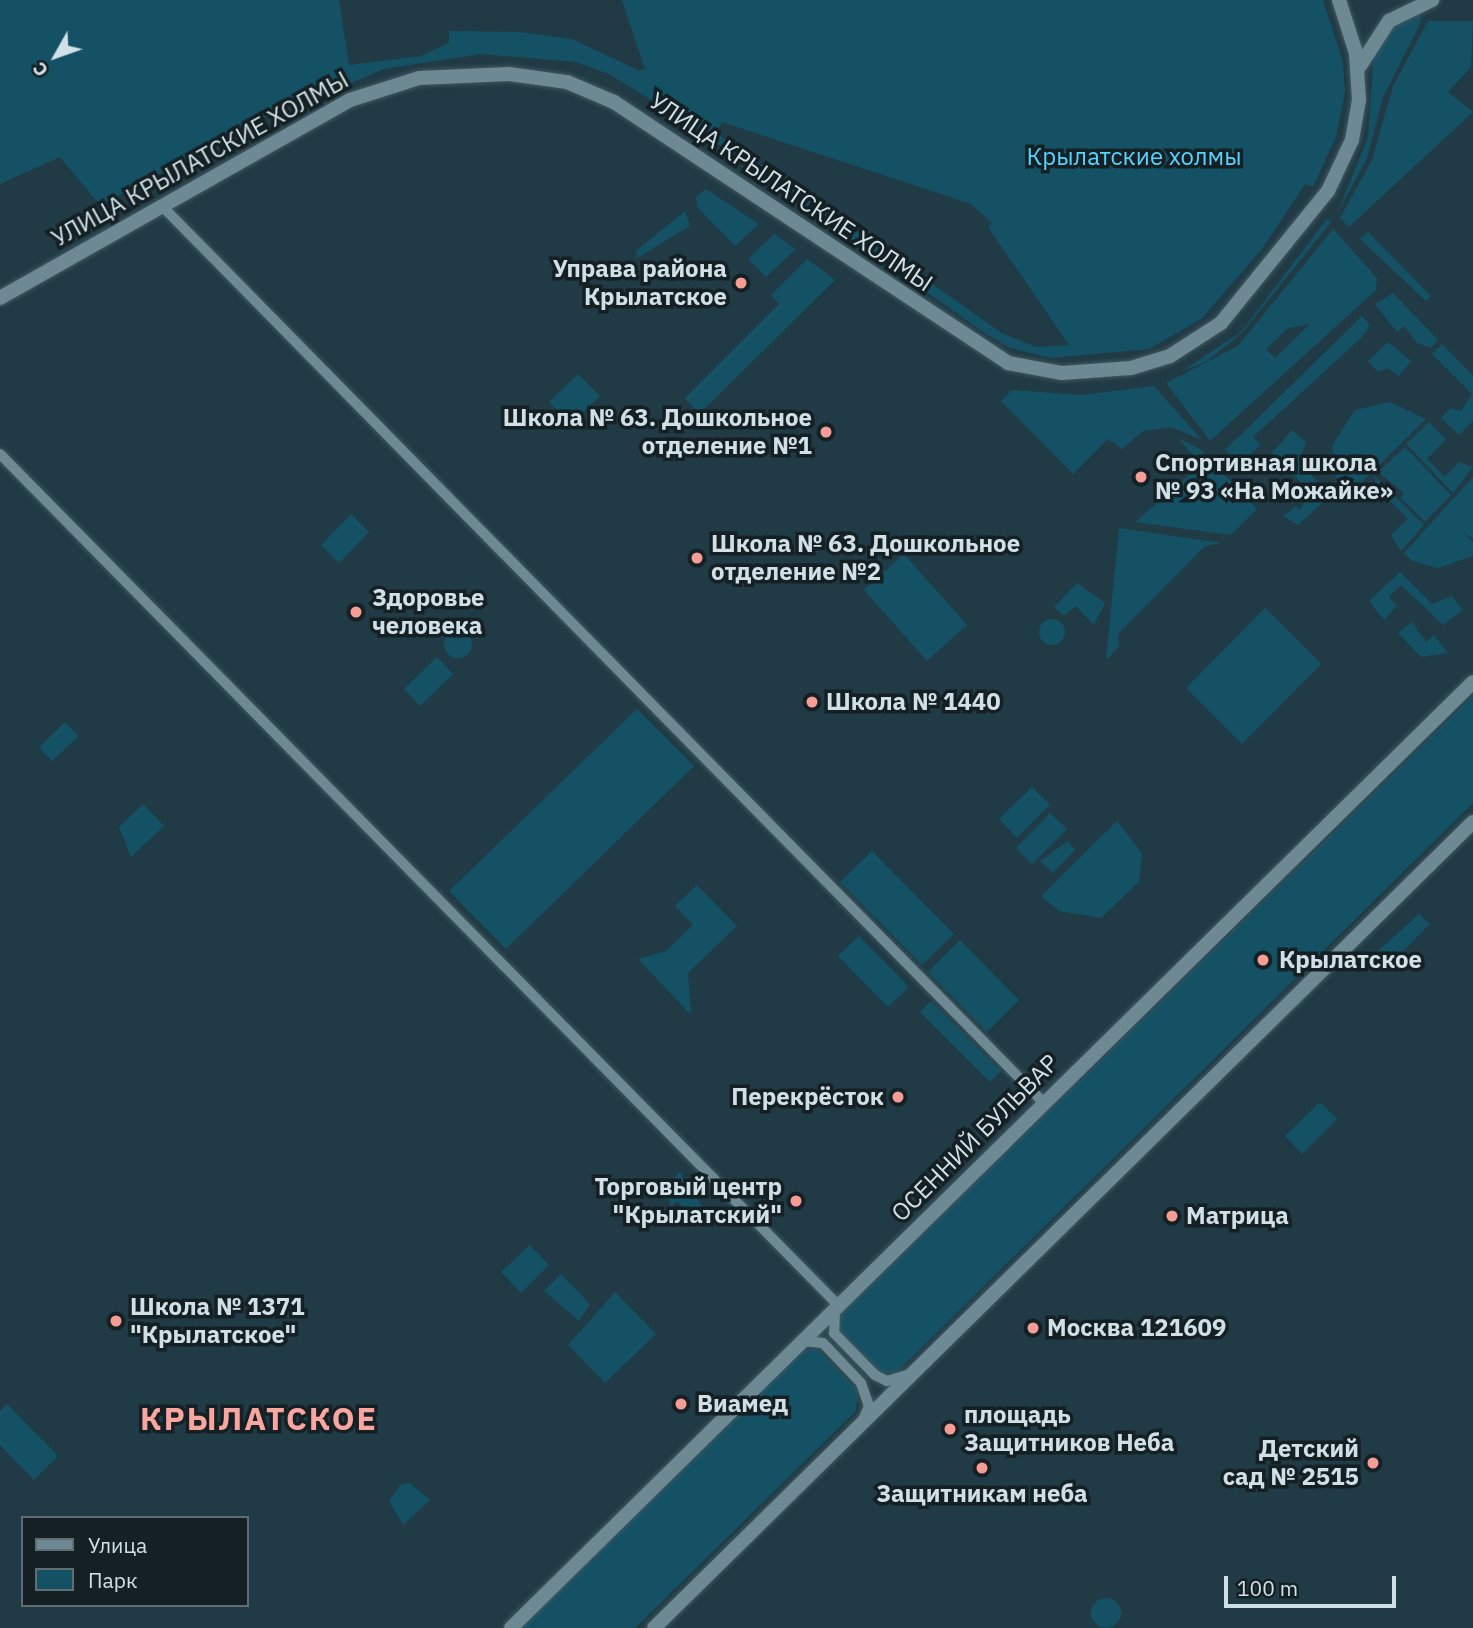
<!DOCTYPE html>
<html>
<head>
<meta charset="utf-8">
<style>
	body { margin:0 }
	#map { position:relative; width:1473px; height:1628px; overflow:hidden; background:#203b45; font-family:"IBM Plex Sans",sans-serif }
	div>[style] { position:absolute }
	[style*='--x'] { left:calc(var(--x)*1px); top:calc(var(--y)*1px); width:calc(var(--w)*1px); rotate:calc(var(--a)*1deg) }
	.green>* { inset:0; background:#145164 }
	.round { border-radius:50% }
	.roads { filter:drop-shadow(0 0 2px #40575f) drop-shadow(0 0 2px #40575f) }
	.minor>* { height:10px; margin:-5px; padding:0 5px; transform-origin:5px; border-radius:5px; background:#6d8994 }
	.tertiary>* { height:14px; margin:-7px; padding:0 7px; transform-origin:7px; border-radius:7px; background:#6d8994 }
	.dots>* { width:19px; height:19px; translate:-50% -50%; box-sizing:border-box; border:4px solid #152024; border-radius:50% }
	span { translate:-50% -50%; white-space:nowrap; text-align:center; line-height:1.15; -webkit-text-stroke:7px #152024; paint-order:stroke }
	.park-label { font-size:24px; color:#54d4ff }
	.street-label { font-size:24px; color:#d1e0e6 }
	.poi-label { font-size:24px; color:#d1e0e6; font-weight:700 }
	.right { translate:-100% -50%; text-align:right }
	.left { translate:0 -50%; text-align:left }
	.district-label { font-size:32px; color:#faa6a0; font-weight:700; letter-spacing:2px }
	.legend { position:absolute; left:21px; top:1516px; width:228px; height:91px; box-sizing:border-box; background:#152024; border:2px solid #606d72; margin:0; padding:9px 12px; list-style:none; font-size:21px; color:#d1e0e6 }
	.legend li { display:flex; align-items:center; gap:14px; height:35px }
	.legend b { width:35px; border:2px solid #606d72 }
	.north { position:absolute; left:21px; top:21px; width:70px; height:70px; -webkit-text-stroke:5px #152024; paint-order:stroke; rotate:230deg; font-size:19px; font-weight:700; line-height:28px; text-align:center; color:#d1e0e6 }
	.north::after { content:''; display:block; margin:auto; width:24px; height:32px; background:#d1e0e6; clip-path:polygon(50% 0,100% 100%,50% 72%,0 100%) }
	.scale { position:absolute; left:1224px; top:1576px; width:172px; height:32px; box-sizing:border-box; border:4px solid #d1e0e6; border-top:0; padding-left:9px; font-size:21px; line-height:24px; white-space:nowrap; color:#d1e0e6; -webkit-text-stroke:5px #152024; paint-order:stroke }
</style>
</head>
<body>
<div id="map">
	<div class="green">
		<i style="clip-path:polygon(evenodd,0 0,339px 0,349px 65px,421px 56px,449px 43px,449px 31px,519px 32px,572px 39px,640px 71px,645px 69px,622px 0,1323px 0,1343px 62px,1345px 93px,1336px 137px,1313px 187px,1305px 184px,1262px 249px,1201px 319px,1149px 349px,1051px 358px,1010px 348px,986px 334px,684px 120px,609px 74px,576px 62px,480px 54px,384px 69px,311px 100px,308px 95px,100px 205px,60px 157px,0 184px,0 0,722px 122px,971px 204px,992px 223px,988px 227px,1069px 345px,1036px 347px,1002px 333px,716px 133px,722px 122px)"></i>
		<i style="clip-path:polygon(1420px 10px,1421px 22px,1383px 97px,1367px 158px,1337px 214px,1368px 137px,1374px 52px,1382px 33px)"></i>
		<i style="clip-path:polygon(1428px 21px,1473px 21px,1471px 67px,1448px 92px,1473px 112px,1349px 227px,1340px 218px,1372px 160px,1393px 86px)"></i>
		<i style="clip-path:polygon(706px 189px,759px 224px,735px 246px,697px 207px,696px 197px)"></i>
		<i style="clip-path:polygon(685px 211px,690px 226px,637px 258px,636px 251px)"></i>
		<i style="clip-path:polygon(1327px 219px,1331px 222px,1242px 333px,1207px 361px,1181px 372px,1241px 332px)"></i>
		<i style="clip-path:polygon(evenodd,1333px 229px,1377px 278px,1376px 290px,1210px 441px,1166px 383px,1238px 346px,1333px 229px,1310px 324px,1275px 358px,1266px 349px,1288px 328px,1310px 324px)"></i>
		<i style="clip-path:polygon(1368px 232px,1431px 296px,1426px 301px,1360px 239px)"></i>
		<i style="clip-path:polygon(774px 234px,796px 249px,766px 277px,748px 259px)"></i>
		<i style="clip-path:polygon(807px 259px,835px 280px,700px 413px,685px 398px,779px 304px,771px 295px)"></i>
		<i style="clip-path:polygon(1393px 293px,1438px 340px,1431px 348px,1417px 343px,1404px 326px,1397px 332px,1375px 304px)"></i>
		<i style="clip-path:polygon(1362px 316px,1370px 325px,1362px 337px,1253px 437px,1261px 445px,1236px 467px,1226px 449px)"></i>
		<i style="clip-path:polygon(1388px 342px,1411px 361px,1399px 376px,1387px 368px,1378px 372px,1368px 361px)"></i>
		<i style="clip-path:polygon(1442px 344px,1473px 376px,1473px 421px,1459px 435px,1441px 418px,1451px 408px,1461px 411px,1472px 394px,1432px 354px)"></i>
		<i style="clip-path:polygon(578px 374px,600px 396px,570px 424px,549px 402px)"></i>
		<i style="clip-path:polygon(1154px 386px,1202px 440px,1171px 427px,1143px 431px,1122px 449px,1108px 439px,1073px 474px,1001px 401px,1012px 390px,1081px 395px)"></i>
		<i style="clip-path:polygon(1390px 402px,1426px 419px,1356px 488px,1362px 495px,1358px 500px,1347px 482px,1340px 488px,1336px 482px,1332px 446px,1355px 410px)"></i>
		<i style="clip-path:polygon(1429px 422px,1446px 439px,1427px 459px,1445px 477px,1459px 462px,1473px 467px,1453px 493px,1406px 444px)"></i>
		<i style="clip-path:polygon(1292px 430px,1306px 442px,1299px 461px,1330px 496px,1298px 525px,1283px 516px,1296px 506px,1300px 510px,1310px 492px,1272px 453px)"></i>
		<i style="clip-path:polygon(1178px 438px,1200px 449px,1257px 509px,1231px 535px,1135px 522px,1201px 465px)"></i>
		<i style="clip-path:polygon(1405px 447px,1451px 495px,1425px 522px,1401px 498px,1404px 493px,1378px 472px)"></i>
		<i style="clip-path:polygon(1374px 475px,1424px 525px,1401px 551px,1391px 535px,1408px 519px,1376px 487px)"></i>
		<i style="clip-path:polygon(1473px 477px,1473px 539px,1462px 531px,1473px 542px,1473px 556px,1438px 568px,1412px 561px,1404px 553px)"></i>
		<i style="clip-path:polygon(351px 514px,369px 532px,339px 563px,321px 545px)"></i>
		<i style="clip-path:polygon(1119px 528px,1222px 543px,1205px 546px,1118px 634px,1119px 647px,1106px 660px)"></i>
		<i style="clip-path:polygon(904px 554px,967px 625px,927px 661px,864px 590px)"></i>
		<i style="clip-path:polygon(1400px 572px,1432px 604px,1452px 596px,1463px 610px,1443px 625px,1401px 585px,1389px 597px,1397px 606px,1384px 620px,1369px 601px)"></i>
		<i style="clip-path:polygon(1077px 583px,1105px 603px,1094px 625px,1076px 606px,1064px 616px,1054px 607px)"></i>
		<i style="clip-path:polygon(1265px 608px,1321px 664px,1242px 744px,1186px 688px)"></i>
		<i class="round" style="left:1039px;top:619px;width:26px;height:26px"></i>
		<i style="clip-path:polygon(1412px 622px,1426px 642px,1434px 635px,1448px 653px,1421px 657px,1398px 633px)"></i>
		<i class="round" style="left:444px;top:630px;width:28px;height:28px"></i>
		<i style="clip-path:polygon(437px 657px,453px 674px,420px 706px,404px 689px)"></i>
		<i style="clip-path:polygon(1473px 696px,1473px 803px,897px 1372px,881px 1374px,838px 1331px,836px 1319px)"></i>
		<i style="clip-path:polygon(637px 709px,694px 766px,506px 949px,449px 891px)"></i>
		<i style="clip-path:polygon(65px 722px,79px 736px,52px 761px,39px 747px)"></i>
		<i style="clip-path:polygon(1032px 787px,1050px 805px,1017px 838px,999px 819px)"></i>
		<i style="clip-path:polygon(143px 804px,164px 826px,131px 857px,119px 827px)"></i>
		<i style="clip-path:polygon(1050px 813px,1067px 829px,1032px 864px,1016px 848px)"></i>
		<i style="clip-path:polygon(1117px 821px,1142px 853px,1139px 882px,1101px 918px,1059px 911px,1041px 896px)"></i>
		<i style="clip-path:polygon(1068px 841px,1075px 850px,1053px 873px,1040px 861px)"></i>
		<i style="clip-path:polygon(872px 851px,954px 934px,922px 965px,840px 882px)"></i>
		<i style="clip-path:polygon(697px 885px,737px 926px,688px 973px,691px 1015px,638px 959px,666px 951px,693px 925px,675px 906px)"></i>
		<i style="clip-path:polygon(1419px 914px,1430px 924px,1381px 973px,1368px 960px)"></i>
		<i style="clip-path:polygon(859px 936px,909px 987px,888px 1007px,838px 956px)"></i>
		<i style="clip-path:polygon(960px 940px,1019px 1000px,987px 1032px,928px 972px)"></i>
		<i style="clip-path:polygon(931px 1001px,1001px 1071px,990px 1082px,920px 1012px)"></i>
		<i style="clip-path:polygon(1320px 1102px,1337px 1119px,1302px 1154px,1285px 1136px)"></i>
		<i style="clip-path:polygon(680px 1172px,702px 1206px,692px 1216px,677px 1201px,671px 1207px,666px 1186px)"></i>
		<i style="clip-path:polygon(530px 1245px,549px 1265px,521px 1293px,501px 1272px)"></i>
		<i style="clip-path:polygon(561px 1274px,590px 1304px,579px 1321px,544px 1291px)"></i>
		<i style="clip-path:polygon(615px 1292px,656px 1334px,605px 1383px,568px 1345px)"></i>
		<i style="clip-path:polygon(803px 1349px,819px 1350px,858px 1391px,856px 1411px,635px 1628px,522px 1628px)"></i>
		<i style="clip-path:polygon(7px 1404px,58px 1456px,34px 1480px,0 1445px,0 1411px)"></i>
		<i style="clip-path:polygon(410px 1483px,430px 1500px,403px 1525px,389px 1501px,400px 1485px)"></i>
		<i class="round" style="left:1091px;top:1598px;width:30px;height:30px"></i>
	</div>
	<div class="roads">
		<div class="minor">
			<i style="--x:161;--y:205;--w:1258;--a:45.48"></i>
			<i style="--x:0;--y:454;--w:1194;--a:45.44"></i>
			<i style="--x:835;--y:1310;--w:23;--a:92"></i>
			<i style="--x:834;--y:1333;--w:59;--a:45.7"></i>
			<i style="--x:875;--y:1375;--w:13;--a:27"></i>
			<i style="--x:887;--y:1381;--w:24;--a:-17"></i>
			<i style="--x:803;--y:1341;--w:20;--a:6"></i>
			<i style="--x:823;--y:1343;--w:55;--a:46.5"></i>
			<i style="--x:861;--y:1383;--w:24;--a:71"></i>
			<i style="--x:869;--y:1406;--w:15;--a:113"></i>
		</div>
		<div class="tertiary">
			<i style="--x:1360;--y:66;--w:54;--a:-57.2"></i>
			<i style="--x:1389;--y:21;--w:48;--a:-26"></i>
			<i style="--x:0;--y:298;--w:402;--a:-29.5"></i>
			<i style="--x:350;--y:100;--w:72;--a:-17.7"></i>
			<i style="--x:419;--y:78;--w:90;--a:-2.5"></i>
			<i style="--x:509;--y:74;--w:59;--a:7.9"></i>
			<i style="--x:567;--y:82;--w:51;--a:23.1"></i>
			<i style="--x:614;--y:102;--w:473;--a:33.5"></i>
			<i style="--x:1008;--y:363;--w:55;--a:10.5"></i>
			<i style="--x:1062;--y:373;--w:69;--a:-4.1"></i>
			<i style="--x:1131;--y:368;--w:41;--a:-17.1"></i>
			<i style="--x:1170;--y:356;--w:61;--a:-32.9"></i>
			<i style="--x:1221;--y:323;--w:170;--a:-51"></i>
			<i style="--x:1328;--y:191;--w:56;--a:-64.8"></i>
			<i style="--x:1352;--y:140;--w:41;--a:-80.1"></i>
			<i style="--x:1359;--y:100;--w:47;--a:-93.7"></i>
			<i style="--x:1356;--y:53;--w:56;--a:-107.8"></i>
			<i style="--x:511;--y:1628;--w:1349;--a:-44.52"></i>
			<i style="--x:654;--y:1628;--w:1149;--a:-44.54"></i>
		</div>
	</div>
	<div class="dots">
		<i style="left:741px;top:283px;background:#f59c95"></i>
		<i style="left:826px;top:432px;background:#f59c95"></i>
		<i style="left:1141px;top:477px;background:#f59c95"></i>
		<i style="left:697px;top:558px;background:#f59c95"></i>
		<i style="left:356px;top:612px;background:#f59c95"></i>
		<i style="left:812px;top:702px;background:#f59c95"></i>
		<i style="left:1263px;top:960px;background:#f59c95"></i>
		<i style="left:898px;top:1097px;background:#f59c95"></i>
		<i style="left:796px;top:1201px;background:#f59c95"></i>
		<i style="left:1172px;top:1216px;background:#f59c95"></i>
		<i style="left:116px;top:1321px;background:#f59c95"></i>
		<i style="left:1033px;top:1328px;background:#f59c95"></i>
		<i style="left:681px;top:1404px;background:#f59c95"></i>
		<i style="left:950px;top:1429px;background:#f59c95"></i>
		<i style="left:1373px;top:1463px;background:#f59c95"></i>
		<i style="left:982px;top:1468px;background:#f59c95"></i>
	</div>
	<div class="park-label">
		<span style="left:1134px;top:157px">Крылатские холмы</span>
	</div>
	<div class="street-label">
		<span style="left:200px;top:159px;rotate:-29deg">УЛИЦА КРЫЛАТСКИЕ ХОЛМЫ</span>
		<span style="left:791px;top:192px;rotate:34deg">УЛИЦА КРЫЛАТСКИЕ ХОЛМЫ</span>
		<span style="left:975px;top:1138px;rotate:-45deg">ОСЕННИЙ БУЛЬВАР</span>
	</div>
	<div class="poi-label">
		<span class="right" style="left:727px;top:283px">Управа района<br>Крылатское</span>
		<span class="right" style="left:812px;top:432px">Школа № 63. Дошкольное<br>отделение №1</span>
		<span class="left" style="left:1155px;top:477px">Спортивная школа<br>№ 93 «На Можайке»</span>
		<span class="left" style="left:711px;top:558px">Школа № 63. Дошкольное<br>отделение №2</span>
		<span class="left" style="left:372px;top:612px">Здоровье<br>человека</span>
		<span class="left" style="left:826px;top:702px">Школа № 1440</span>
		<span class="left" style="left:1279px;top:960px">Крылатское</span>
		<span class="right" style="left:884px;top:1097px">Перекрёсток</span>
		<span class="right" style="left:782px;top:1201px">Торговый центр<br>"Крылатский"</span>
		<span class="left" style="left:1186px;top:1216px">Матрица</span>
		<span class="left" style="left:130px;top:1321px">Школа № 1371<br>"Крылатское"</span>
		<span class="left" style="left:1047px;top:1328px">Москва 121609</span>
		<span class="left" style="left:697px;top:1404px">Виамед</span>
		<span class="left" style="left:964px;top:1429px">площадь<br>Защитников Неба</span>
		<span class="right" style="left:1359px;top:1463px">Детский<br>сад № 2515</span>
		<span style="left:982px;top:1494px">Защитникам неба</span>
	</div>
	<div class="district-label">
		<span style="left:259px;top:1418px">КРЫЛАТСКОЕ</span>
	</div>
	<ul class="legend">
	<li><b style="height:9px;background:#6d8994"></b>Улица</li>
	<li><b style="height:19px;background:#145164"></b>Парк</li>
	</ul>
	<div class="north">С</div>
	<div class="scale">100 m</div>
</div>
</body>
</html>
